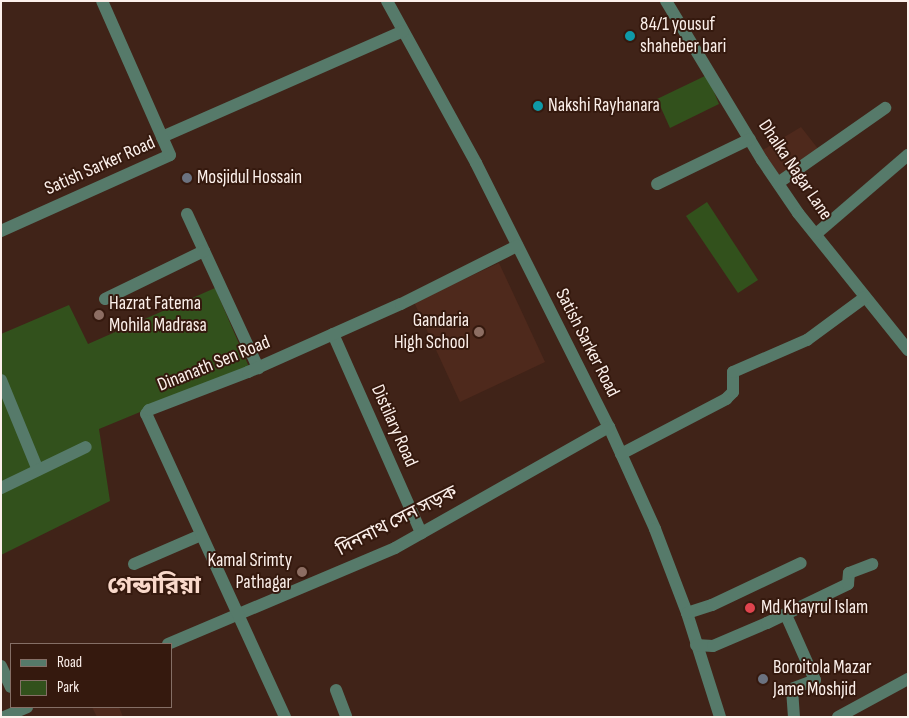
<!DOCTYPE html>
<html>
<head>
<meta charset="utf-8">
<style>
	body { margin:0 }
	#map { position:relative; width:909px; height:718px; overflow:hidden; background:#402318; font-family:"Sofia Sans Condensed","Noto Sans Bengali",sans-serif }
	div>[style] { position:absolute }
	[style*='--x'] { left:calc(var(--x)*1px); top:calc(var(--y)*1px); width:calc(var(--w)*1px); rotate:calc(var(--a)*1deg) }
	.built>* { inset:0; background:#4e291c }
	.green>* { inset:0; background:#32511c }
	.minor>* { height:12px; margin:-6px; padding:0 6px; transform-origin:6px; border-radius:6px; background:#567a6a }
	.dots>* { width:14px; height:14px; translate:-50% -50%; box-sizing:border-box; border:2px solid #35190e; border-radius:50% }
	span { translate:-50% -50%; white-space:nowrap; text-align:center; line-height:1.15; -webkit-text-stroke:4px #35190e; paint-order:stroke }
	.poi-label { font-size:19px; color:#fcf0eb }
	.left { translate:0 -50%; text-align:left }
	.right { translate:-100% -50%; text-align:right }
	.street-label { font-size:19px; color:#fcf0eb }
	.district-label { font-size:24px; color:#f9d9cb; font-weight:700 }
	.frame { position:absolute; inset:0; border:2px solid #fcf0eb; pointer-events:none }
	.legend { position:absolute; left:10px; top:643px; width:162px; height:65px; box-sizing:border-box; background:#35190e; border:1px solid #856f66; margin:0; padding:6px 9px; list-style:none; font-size:15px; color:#fcf0eb }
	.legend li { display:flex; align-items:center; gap:10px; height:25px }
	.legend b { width:25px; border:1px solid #856f66 }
</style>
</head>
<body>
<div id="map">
	<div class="built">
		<i style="clip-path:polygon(801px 127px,819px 150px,779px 178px,761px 151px)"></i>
		<i style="clip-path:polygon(499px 263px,545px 362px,460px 402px,414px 302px)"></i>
		<i style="clip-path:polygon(92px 707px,119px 707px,123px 717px,97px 717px)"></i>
	</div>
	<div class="green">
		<i style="clip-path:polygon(707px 75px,719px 104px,670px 128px,657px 99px)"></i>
		<i style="clip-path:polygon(707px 202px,758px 280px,738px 293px,686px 216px)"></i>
		<i style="clip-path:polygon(215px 288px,249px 367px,99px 429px,110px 501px,1px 555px,1px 334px,69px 305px,88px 344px)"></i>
	</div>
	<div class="minor">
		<i style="--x:387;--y:1;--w:185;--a:61.2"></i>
		<i style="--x:476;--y:163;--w:296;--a:63.3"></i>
		<i style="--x:609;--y:427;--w:112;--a:65.7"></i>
		<i style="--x:655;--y:529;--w:90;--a:69.1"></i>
		<i style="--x:687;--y:613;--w:109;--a:72.4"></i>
		<i style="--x:666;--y:1;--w:186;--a:58.9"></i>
		<i style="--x:762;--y:160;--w:64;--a:55.8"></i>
		<i style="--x:798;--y:213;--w:176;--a:51.2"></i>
		<i style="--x:162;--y:137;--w:263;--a:-23.7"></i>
		<i style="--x:778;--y:183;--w:131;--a:-35"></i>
		<i style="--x:657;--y:184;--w:103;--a:-25.8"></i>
		<i style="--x:187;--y:214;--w:170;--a:65.2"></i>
		<i style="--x:1;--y:231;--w:185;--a:-24.2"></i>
		<i style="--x:170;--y:155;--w:168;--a:-113.8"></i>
		<i style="--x:816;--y:234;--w:121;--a:-40.7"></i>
		<i style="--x:105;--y:299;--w:110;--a:-25.9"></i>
		<i style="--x:333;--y:334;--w:218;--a:66.1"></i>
		<i style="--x:1;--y:380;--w:97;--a:67.7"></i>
		<i style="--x:621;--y:454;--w:119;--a:-27.6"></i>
		<i style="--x:726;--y:399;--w:10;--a:-45"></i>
		<i style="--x:733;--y:392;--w:20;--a:-90"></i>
		<i style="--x:733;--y:372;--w:81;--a:-23.4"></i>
		<i style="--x:807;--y:340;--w:71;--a:-36.4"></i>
		<i style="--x:1;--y:488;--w:94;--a:-25.8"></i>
		<i style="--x:134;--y:564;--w:73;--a:-23.4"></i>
		<i style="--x:687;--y:613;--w:26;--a:-18"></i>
		<i style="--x:712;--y:605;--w:98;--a:-25.3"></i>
		<i style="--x:786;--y:615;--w:71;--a:66"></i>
		<i style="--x:815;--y:680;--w:25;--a:159"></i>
		<i style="--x:792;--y:689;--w:28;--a:86"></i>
		<i style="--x:168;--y:644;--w:246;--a:-22.9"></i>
		<i style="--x:395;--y:548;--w:246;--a:-29.5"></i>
		<i style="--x:696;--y:645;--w:17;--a:3"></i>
		<i style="--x:713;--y:646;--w:59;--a:-23.1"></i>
		<i style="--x:767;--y:623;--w:90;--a:-25.7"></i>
		<i style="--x:848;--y:584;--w:11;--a:-85"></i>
		<i style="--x:849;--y:573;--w:25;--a:-21"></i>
		<i style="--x:1;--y:666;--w:23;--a:65"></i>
		<i style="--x:336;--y:690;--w:28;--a:69"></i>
		<i style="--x:4;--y:717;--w:25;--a:-23"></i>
		<i style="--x:285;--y:717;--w:333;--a:-114.6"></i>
		<i style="--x:146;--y:414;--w:5;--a:-53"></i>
		<i style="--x:149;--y:410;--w:106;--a:-21"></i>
		<i style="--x:248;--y:372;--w:167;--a:-24"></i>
		<i style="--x:401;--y:304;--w:130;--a:-26.6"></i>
		<i style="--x:838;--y:717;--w:80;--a:-28.5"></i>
	</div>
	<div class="dots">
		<i style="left:630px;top:36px;background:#0f9aa8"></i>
		<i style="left:538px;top:106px;background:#0f9aa8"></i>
		<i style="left:187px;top:178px;background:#6b7280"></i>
		<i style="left:99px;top:315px;background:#8d6e63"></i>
		<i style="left:479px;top:332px;background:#8d6e63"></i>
		<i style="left:302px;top:572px;background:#8d6e63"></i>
		<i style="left:750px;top:608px;background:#e0444e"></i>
		<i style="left:763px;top:679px;background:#6b7280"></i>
	</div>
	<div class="poi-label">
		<span class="left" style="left:640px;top:36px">84/1 yousuf<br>shaheber bari</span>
		<span class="left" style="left:548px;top:106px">Nakshi Rayhanara</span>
		<span class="left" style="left:197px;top:178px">Mosjidul Hossain</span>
		<span class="left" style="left:109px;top:315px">Hazrat Fatema<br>Mohila Madrasa</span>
		<span class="right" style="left:469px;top:332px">Gandaria<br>High School</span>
		<span class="right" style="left:292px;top:572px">Kamal Srimty<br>Pathagar</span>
		<span class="left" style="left:761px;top:608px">Md Khayrul Islam</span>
		<span class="left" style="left:773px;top:679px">Boroitola Mazar<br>Jame Moshjid</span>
	</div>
	<div class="street-label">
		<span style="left:100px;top:166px;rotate:-24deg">Satish Sarker Road</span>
		<span style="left:795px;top:170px;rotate:56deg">Dhalka Nagar Lane</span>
		<span style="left:587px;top:343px;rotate:63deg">Satish Sarker Road</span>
		<span style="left:214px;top:364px;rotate:-22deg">Dinanath Sen Road</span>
		<span style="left:394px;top:426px;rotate:66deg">Distilary Road</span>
		<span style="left:397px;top:521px;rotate:-27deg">দিননাথ সেন সড়ক</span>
	</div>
	<div class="district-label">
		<span style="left:154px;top:586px">গেন্ডারিয়া</span>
	</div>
	<div class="frame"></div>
	<ul class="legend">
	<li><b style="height:6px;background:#567a6a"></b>Road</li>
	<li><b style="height:14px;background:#32511c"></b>Park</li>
	</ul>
</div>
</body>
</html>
